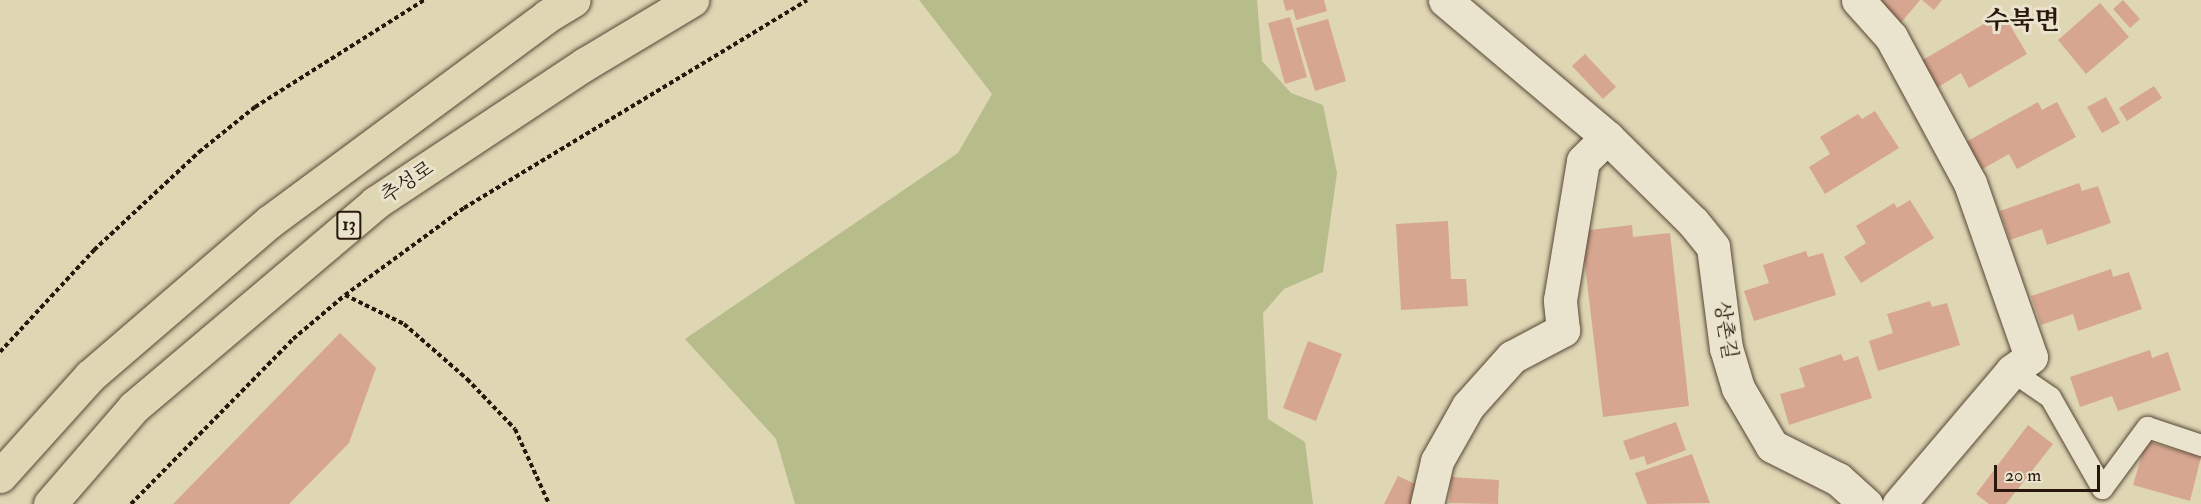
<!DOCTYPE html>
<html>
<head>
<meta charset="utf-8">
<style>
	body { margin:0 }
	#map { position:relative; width:2201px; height:504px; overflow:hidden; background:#dfd6b4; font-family:"IM FELL Double Pica","Noto Serif KR",serif }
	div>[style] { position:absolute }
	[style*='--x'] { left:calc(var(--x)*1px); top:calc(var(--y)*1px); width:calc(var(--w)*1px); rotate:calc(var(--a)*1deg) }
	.green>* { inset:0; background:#b6bc8a }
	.building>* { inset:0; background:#d7a690 }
	.path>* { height:4px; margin-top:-2px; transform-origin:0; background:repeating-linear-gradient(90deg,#2a170c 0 4.5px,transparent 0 7.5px) }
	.roads { filter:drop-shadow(0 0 2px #574736) drop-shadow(0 0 2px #574736) }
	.service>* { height:21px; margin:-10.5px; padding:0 10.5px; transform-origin:10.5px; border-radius:10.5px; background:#eae4ce }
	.minor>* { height:33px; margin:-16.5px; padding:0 16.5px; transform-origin:16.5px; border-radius:16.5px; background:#eae4ce }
	.primary>* { height:33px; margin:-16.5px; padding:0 16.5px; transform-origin:16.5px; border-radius:16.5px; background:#dfd6b4 }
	span { translate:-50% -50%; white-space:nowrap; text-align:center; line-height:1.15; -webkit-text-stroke:6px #eae4ce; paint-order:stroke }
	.shield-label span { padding:2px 4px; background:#eae4ce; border:2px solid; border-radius:4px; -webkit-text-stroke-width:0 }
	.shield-label { font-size:18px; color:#2a170c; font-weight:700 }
	.street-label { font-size:20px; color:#2a170c }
	.district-label { font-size:26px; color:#2a170c; font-weight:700 }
	.scale { position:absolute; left:1994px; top:465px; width:106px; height:27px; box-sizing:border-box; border:3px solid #2a170c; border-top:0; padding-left:8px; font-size:18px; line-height:21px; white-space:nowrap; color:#2a170c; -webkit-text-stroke:4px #eae4ce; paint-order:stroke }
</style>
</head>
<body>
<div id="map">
	<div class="green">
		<i style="clip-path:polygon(919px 0,1257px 0,1262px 61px,1291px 93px,1323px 105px,1337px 173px,1323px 272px,1284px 289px,1263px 313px,1268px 419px,1305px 442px,1313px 504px,795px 504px,776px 439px,685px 339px,958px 153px,992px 94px)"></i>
	</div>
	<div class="building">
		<i style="clip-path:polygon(1283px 0,1324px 0,1327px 11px,1296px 20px,1293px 9px,1286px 11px)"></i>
		<i style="clip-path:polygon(1880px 0,1920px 0,1899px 25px)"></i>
		<i style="clip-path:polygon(1922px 0,1942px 0,1934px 10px)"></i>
		<i style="clip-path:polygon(2123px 0,2140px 19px,2130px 28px,2113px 9px)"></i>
		<i style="clip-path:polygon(2100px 3px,2129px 37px,2086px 74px,2058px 40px)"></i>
		<i style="clip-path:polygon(1290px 17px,1307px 77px,1285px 84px,1268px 23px)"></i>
		<i style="clip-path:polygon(1328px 19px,1346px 81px,1315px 91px,1296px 28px)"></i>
		<i style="clip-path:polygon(2007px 20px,2027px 54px,1969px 88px,1961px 73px,1932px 91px,1916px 64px,1989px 21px,1993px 29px)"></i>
		<i style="clip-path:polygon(1585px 54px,1616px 87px,1603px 99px,1572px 66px)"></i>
		<i style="clip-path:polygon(2154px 86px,2162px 98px,2127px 121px,2119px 108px)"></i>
		<i style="clip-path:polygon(2106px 97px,2120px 123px,2102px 133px,2087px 107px)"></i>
		<i style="clip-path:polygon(2038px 102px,2042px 110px,2057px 102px,2076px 137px,2017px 169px,2009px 154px,1979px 171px,1964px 143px)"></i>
		<i style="clip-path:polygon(1875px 111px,1899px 148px,1825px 194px,1809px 167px,1830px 154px,1820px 137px,1858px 114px,1862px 119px)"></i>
		<i style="clip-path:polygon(2079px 183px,2082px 191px,2098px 186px,2111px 223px,2047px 245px,2042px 229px,2010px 240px,2000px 211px)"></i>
		<i style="clip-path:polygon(1910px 200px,1934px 238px,1861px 283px,1844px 257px,1866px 243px,1856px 226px,1894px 203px,1897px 208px)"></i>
		<i style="clip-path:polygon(1448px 221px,1451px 279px,1466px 279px,1468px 306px,1401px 310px,1396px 224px)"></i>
		<i style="clip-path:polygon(1632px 225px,1633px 237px,1670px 233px,1689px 406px,1603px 417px,1581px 231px)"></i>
		<i style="clip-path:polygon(1806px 251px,1808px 257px,1823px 253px,1836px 295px,1754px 321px,1744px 291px,1769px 283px,1763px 265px)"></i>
		<i style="clip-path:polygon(2111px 269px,2113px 277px,2129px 272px,2142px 309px,2078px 331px,2073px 314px,2041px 325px,2031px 296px)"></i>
		<i style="clip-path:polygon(1930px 301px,1932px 307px,1947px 303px,1960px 345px,1878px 371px,1869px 341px,1893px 333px,1887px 314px)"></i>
		<i style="clip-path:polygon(340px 333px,376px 368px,349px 443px,289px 504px,173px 504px)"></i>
		<i style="clip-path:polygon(1308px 341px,1342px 354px,1316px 421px,1283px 408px)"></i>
		<i style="clip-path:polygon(2150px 350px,2152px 358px,2168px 352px,2181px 390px,2118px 411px,2112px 396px,2080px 407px,2070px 377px)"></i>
		<i style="clip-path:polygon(1841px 354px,1844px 361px,1858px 356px,1872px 398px,1789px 425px,1780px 394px,1805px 387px,1799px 368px)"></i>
		<i style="clip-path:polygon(1676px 422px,1686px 450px,1647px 465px,1644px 456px,1630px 460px,1623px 441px)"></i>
		<i style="clip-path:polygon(2028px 425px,2053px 444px,2006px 504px,1989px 504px,1976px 494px)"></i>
		<i style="clip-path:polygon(2146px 441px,2201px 457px,2190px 501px,2133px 485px)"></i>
		<i style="clip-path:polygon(1692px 454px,1710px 503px,1647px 504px,1635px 473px)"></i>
		<i style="clip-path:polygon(1398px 476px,1426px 489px,1419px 504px,1384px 504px)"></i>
		<i style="clip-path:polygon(1451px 477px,1499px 480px,1498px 504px,1449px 503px)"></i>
	</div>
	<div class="path">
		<i style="--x:345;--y:295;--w:66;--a:26.2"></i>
		<i style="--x:404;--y:324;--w:84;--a:41.1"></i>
		<i style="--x:467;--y:379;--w:69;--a:46.2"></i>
		<i style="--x:515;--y:429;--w:82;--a:65.6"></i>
		<i style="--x:0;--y:352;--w:139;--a:-47.3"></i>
		<i style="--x:94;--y:250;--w:144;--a:-43"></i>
		<i style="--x:199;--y:152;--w:72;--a:-38.8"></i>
		<i style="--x:255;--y:107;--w:200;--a:-32.3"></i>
		<i style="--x:131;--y:504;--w:231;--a:-45.5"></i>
		<i style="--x:293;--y:339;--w:68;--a:-40.2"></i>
		<i style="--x:345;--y:295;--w:147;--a:-36.2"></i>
		<i style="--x:464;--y:208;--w:401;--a:-31.2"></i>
	</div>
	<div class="roads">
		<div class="service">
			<i style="--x:2012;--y:371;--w:46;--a:34.4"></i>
			<i style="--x:2050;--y:397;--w:105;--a:60.3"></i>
			<i style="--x:2102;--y:488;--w:76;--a:-53.6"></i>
			<i style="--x:2147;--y:427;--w:57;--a:18.4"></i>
		</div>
		<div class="minor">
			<i style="--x:1445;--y:0;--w:212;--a:40.2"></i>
			<i style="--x:1858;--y:0;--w:50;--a:48.3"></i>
			<i style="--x:1891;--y:37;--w:166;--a:61.6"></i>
			<i style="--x:1970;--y:183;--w:184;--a:70.7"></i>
			<i style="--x:2031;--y:357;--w:24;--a:144"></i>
			<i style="--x:2012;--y:371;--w:175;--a:130.4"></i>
			<i style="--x:1427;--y:504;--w:44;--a:-76.9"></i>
			<i style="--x:1437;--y:461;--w:63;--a:-60.6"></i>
			<i style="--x:1468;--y:406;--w:66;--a:-48.1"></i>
			<i style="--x:1512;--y:357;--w:58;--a:-27.9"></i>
			<i style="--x:1563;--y:330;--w:30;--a:-96"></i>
			<i style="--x:1560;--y:300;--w:141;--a:-80.6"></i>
			<i style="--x:1583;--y:161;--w:34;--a:-45"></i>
			<i style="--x:1607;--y:137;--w:121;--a:44.7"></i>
			<i style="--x:1693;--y:222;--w:32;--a:51"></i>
			<i style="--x:1713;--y:247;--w:102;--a:82.7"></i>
			<i style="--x:1726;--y:348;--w:42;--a:73.3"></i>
			<i style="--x:1738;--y:388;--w:67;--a:59.6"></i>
			<i style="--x:1772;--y:446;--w:74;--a:26.6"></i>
			<i style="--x:1838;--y:479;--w:38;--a:42"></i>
		</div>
		<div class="primary">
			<i style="--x:0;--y:476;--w:135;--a:-48"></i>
			<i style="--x:90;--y:376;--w:236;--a:-40.7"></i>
			<i style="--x:269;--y:222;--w:346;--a:-36.5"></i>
			<i style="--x:547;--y:16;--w:31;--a:-31"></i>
			<i style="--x:50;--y:504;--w:128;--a:-49.1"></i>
			<i style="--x:134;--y:407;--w:316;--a:-40.2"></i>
			<i style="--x:375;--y:203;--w:252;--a:-33.5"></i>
			<i style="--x:585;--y:64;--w:125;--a:-30.9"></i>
		</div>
	</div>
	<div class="shield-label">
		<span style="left:349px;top:225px">13</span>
	</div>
	<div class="street-label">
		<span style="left:407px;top:182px;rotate:-34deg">추성로</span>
		<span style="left:1726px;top:330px;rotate:81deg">상촌길</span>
	</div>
	<div class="district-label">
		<span style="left:2022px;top:22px">수북면</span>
	</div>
	<div class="scale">20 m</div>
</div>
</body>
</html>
